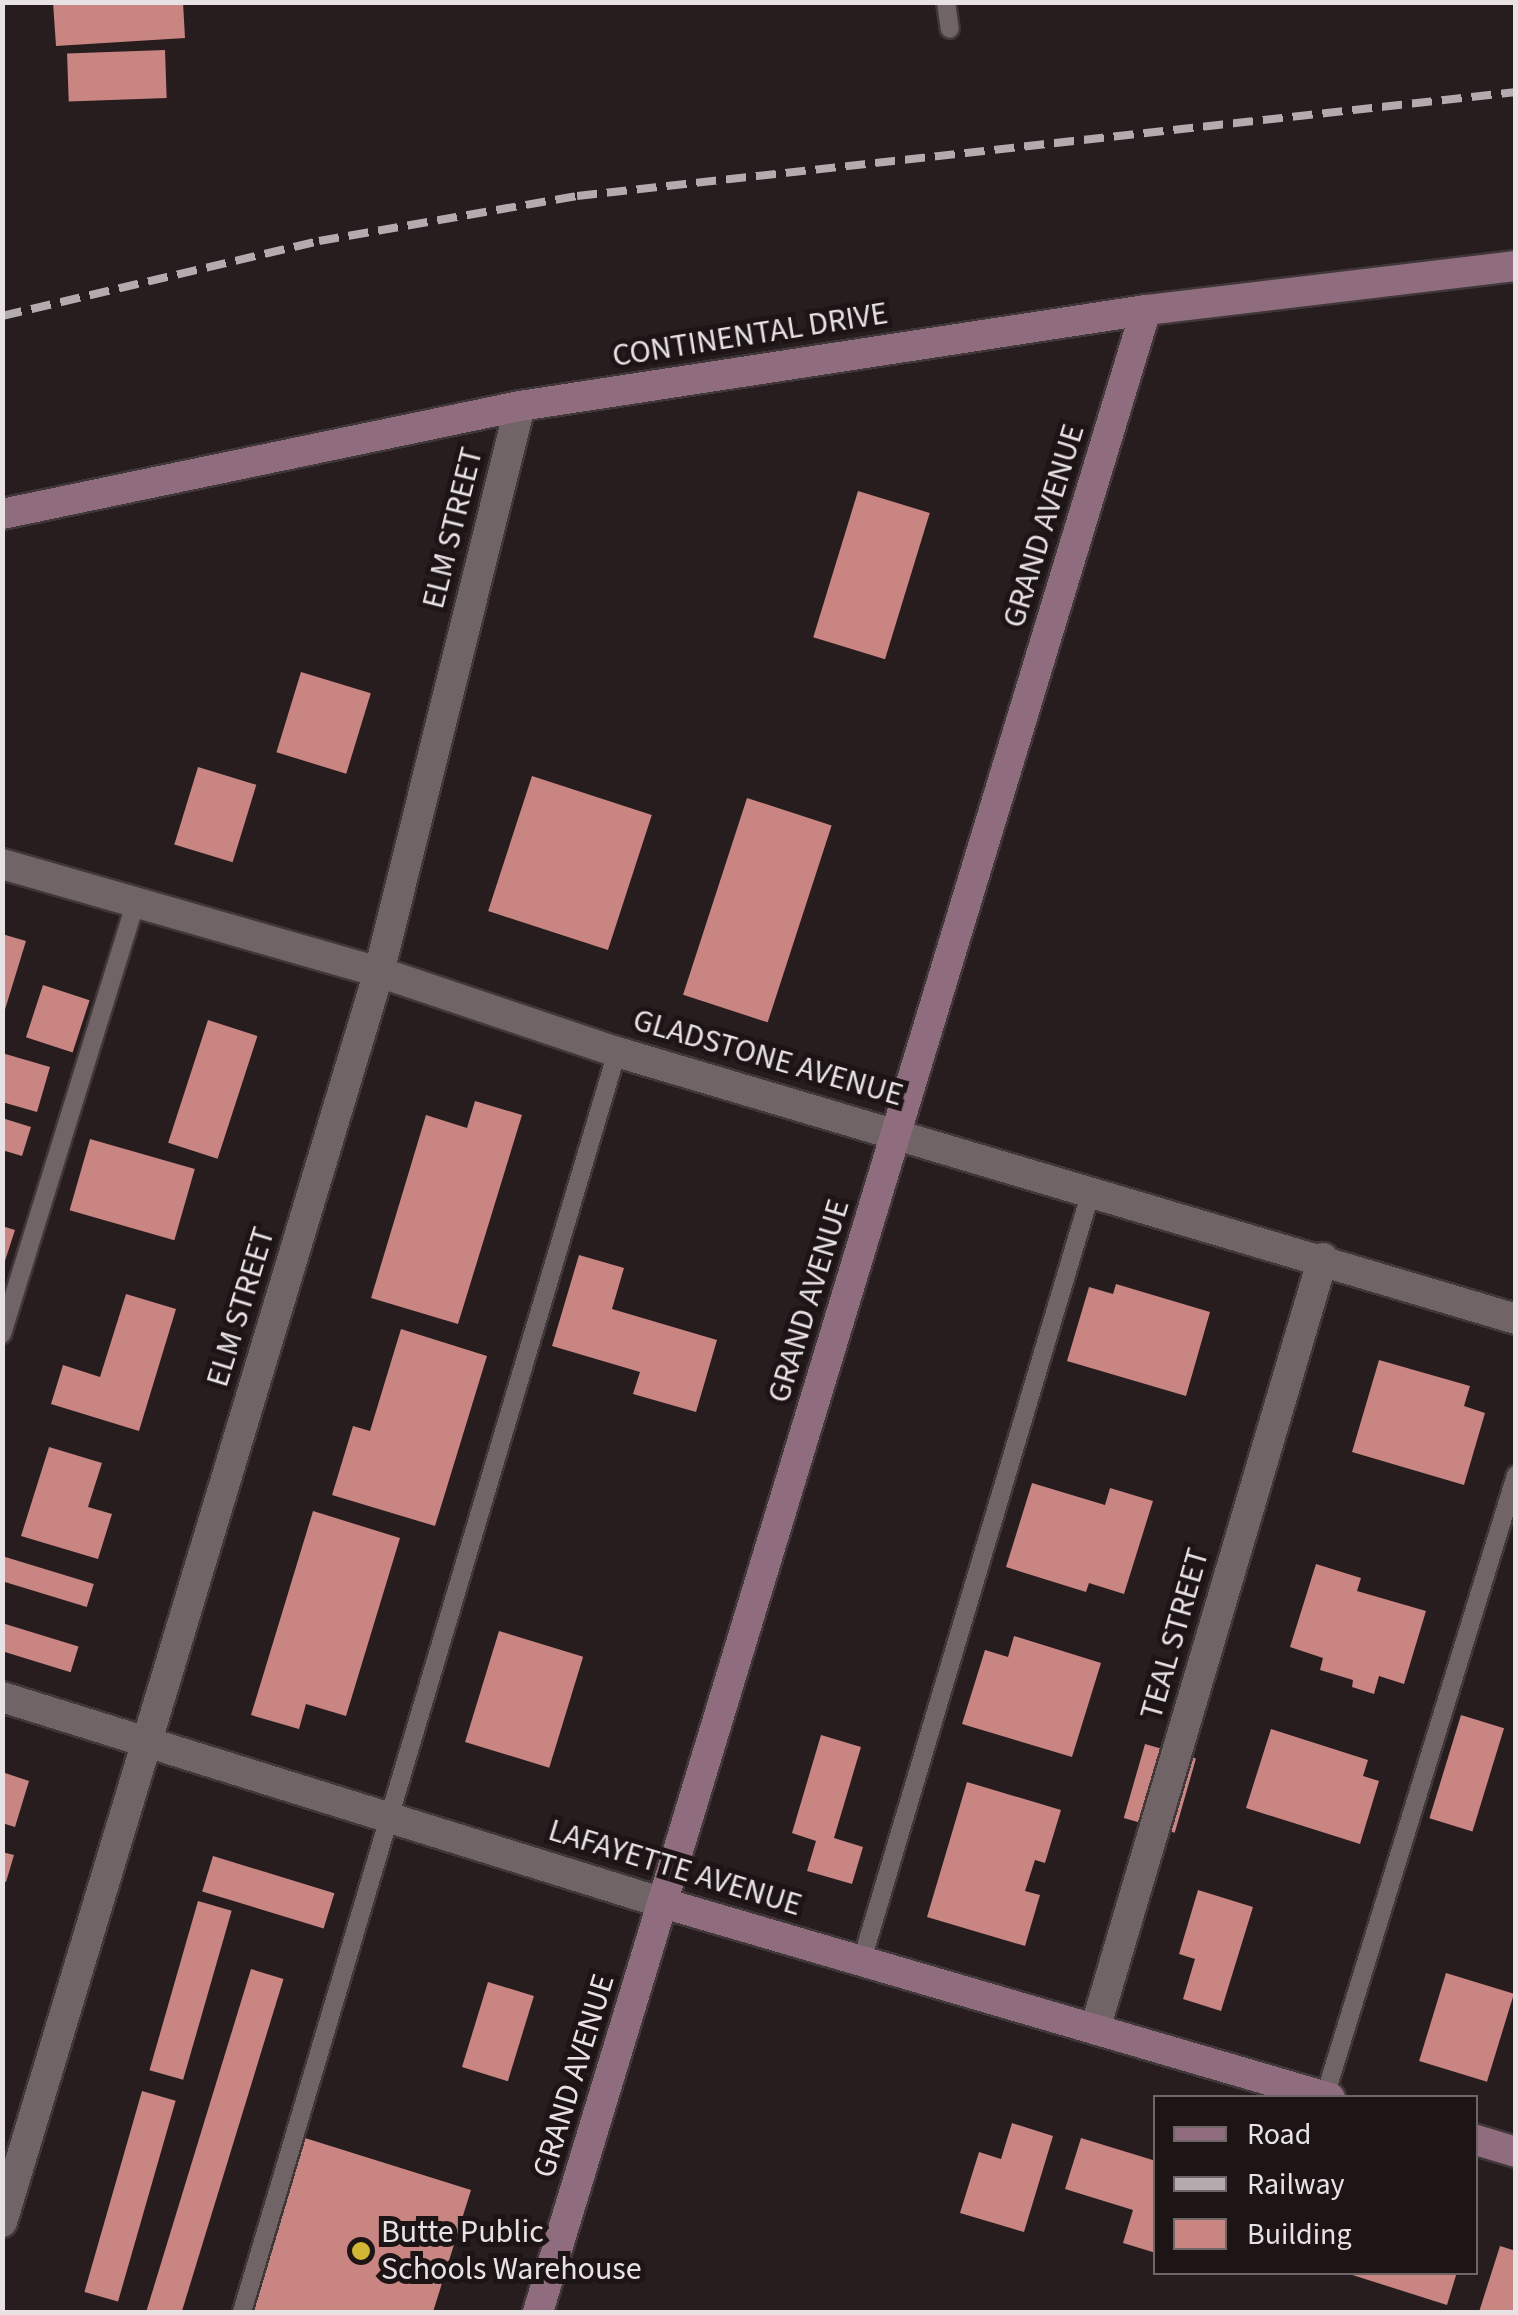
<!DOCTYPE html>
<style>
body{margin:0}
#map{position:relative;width:1518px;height:2315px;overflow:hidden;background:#271d1f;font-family:"Source Sans 3",sans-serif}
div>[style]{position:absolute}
.building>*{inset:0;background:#c98581;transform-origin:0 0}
.roads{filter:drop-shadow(2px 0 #403739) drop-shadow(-2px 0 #403739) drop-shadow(0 2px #403739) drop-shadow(0 -2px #403739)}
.lane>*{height:18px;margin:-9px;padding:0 9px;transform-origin:9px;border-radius:9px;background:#706467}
.street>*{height:30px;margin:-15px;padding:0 15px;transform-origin:15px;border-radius:15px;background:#706467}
.secondary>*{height:30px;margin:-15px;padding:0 15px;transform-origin:15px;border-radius:15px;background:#906d7e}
.rail>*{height:8px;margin-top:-4px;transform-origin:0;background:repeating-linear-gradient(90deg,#b3abad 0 20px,transparent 0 30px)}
.dots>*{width:28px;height:28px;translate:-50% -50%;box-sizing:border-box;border:5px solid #1d1416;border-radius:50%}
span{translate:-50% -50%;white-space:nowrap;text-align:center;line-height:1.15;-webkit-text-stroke:10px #1d1416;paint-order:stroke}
.street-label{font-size:32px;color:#e9e2e4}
.poi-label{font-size:32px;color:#e9e2e4}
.left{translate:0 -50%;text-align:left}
.frame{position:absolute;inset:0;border:5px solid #e9e2e4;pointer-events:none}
.legend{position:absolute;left:1153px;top:2095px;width:325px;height:180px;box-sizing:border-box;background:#1d1416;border:2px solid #6f6668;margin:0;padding:12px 18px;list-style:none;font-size:30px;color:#e9e2e4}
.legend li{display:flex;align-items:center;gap:20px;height:50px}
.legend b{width:50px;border:2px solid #6f6668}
</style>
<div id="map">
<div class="building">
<i style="clip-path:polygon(53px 2px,183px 2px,185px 38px,56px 46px)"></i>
<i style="left:165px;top:50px;width:48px;height:98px;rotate:88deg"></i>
<i style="left:858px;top:491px;width:75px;height:153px;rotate:17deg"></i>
<i style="left:301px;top:672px;width:73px;height:84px;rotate:17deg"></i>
<i style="left:198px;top:767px;width:61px;height:81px;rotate:17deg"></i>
<i style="left:532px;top:776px;width:126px;height:142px;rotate:18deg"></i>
<i style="left:747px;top:798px;width:89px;height:207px;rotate:18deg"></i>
<i style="clip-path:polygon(2px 934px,26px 941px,3px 1016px,2px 1016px)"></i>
<i style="left:43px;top:985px;width:49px;height:55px;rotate:18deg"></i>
<i style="left:208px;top:1020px;width:52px;height:129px;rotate:18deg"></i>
<i style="clip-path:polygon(2px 1053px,50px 1067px,37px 1112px,2px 1102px)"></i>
<i style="clip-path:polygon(475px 1101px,522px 1115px,458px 1324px,371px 1298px,426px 1115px,467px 1128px)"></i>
<i style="clip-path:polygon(2px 1118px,31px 1127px,22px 1156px,2px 1150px)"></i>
<i style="left:90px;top:1139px;width:109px;height:74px;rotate:16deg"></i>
<i style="clip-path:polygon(2px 1226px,15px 1230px,3px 1267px,2px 1267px)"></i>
<i style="clip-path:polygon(579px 1255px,624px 1268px,612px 1309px,717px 1340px,696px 1412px,633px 1394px,640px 1372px,552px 1346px)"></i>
<i style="clip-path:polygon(1116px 1284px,1210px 1312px,1186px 1396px,1067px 1361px,1089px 1287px,1113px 1294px)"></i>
<i style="clip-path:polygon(126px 1294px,176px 1309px,139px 1431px,51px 1404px,63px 1365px,100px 1377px)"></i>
<i style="clip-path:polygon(401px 1329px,487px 1356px,435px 1526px,332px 1495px,353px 1426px,370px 1431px)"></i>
<i style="clip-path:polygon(1379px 1360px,1470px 1386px,1464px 1406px,1485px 1413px,1464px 1485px,1352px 1452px)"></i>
<i style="clip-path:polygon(49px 1447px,102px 1463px,88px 1507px,112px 1514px,98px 1559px,21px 1536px)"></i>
<i style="clip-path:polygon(1032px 1483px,1105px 1505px,1110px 1488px,1153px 1501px,1124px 1594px,1089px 1583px,1086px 1592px,1006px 1567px)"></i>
<i style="clip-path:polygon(313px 1511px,400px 1538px,346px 1716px,306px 1704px,299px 1729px,251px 1715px)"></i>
<i style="left:2px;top:1556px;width:96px;height:24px;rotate:17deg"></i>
<i style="clip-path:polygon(1316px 1564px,1361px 1578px,1357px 1591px,1426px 1611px,1404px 1684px,1379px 1676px,1374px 1694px,1352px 1687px,1353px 1680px,1320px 1670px,1323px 1658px,1290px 1647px)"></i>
<i style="left:2px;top:1623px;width:80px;height:27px;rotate:17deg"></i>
<i style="left:499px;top:1631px;width:88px;height:116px;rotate:17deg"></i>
<i style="clip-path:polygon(1014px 1636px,1101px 1663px,1072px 1757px,962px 1724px,985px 1650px,1008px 1657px)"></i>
<i style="left:1461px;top:1715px;width:45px;height:108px;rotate:17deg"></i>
<i style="clip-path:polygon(1271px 1729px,1368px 1760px,1363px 1776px,1379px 1781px,1360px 1844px,1246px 1808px)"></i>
<i style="clip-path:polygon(821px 1735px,861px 1747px,834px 1838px,863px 1847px,852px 1884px,807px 1871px,816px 1841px,792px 1833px)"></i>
<i style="left:1145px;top:1744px;width:53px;height:77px;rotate:16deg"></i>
<i style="clip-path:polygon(2px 1772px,29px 1781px,15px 1827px,2px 1823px)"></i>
<i style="clip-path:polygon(967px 1782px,1061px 1810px,1045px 1863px,1035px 1860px,1025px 1891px,1040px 1895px,1025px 1946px,927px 1917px)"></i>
<i style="clip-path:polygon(2px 1852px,14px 1855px,6px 1882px,2px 1881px)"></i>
<i style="left:213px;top:1856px;width:127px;height:37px;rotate:17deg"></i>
<i style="clip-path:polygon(1198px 1890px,1253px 1907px,1221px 2011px,1183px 1999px,1195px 1959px,1179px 1954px)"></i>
<i style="left:198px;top:1901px;width:35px;height:176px;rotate:16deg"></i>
<i style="left:251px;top:1969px;width:34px;height:359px;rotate:17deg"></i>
<i style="left:1446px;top:1973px;width:71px;height:92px;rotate:17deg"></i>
<i style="left:488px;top:1982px;width:48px;height:89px;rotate:17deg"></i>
<i style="left:142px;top:2091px;width:35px;height:209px;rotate:16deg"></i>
<i style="clip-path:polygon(1012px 2123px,1053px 2136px,1024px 2232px,960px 2213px,979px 2152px,1001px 2159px)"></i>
<i style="clip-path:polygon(305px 2138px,471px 2190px,433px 2312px,250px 2312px)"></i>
<i style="clip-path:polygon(1081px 2138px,1156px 2161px,1156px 2253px,1123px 2243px,1133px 2210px,1065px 2189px)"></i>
<i style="clip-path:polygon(1500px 2246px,1516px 2251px,1516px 2312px,1479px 2312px)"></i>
<i style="clip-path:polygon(1343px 2272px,1457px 2272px,1447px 2305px)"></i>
</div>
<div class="roads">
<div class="lane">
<i style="left:946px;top:2px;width:27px;rotate:82deg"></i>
<i style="left:2px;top:1334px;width:452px;rotate:-72.8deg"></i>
<i style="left:862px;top:1960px;width:806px;rotate:-73.41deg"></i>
<i style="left:1325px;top:2096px;width:650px;rotate:-72.9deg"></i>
<i style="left:242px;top:2312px;width:1315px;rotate:-73.43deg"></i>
</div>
<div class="street">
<i style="left:2px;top:864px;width:392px;rotate:16deg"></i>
<i style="left:379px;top:972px;width:251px;rotate:18.6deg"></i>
<i style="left:617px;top:1052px;width:938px;rotate:16.54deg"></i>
<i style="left:2px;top:1697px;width:692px;rotate:17.31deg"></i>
<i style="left:1095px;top:2029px;width:804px;rotate:-73.53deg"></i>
<i style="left:2px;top:2222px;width:1306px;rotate:-73.22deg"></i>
<i style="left:379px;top:972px;width:583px;rotate:-76.01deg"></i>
</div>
<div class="secondary">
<i style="left:2px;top:514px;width:529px;rotate:-11.78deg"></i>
<i style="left:520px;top:406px;width:633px;rotate:-8.72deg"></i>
<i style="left:1146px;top:310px;width:373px;rotate:-6.8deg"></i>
<i style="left:663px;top:1903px;width:695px;rotate:16.3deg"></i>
<i style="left:1476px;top:2140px;width:42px;rotate:16.7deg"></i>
<i style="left:538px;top:2312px;width:2092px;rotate:-73.11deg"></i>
</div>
</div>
<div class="rail">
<i style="left:2px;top:316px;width:326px;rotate:-13.3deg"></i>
<i style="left:319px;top:241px;width:262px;rotate:-9.9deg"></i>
<i style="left:577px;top:196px;width:945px;rotate:-6.32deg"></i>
</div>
<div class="dots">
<i style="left:361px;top:2251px;background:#d2b736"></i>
</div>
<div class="street-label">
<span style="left:750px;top:335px;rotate:-9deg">CONTINENTAL DRIVE</span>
<span style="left:1044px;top:526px;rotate:-73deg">GRAND AVENUE</span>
<span style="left:453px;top:528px;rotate:-76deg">ELM STREET</span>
<span style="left:768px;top:1058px;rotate:16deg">GLADSTONE AVENUE</span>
<span style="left:809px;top:1301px;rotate:-73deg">GRAND AVENUE</span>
<span style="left:241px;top:1307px;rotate:-73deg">ELM STREET</span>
<span style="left:1175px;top:1634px;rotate:-74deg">TEAL STREET</span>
<span style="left:675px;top:1868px;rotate:17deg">LAFAYETTE AVENUE</span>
<span style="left:574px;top:2076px;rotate:-73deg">GRAND AVENUE</span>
</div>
<div class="poi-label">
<span class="left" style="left:381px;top:2251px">Butte Public<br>Schools Warehouse</span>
</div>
<div class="frame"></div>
<ul class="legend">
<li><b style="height:12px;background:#906d7e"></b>Road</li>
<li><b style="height:12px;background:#b3abad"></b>Railway</li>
<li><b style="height:28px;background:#c98581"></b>Building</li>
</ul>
</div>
